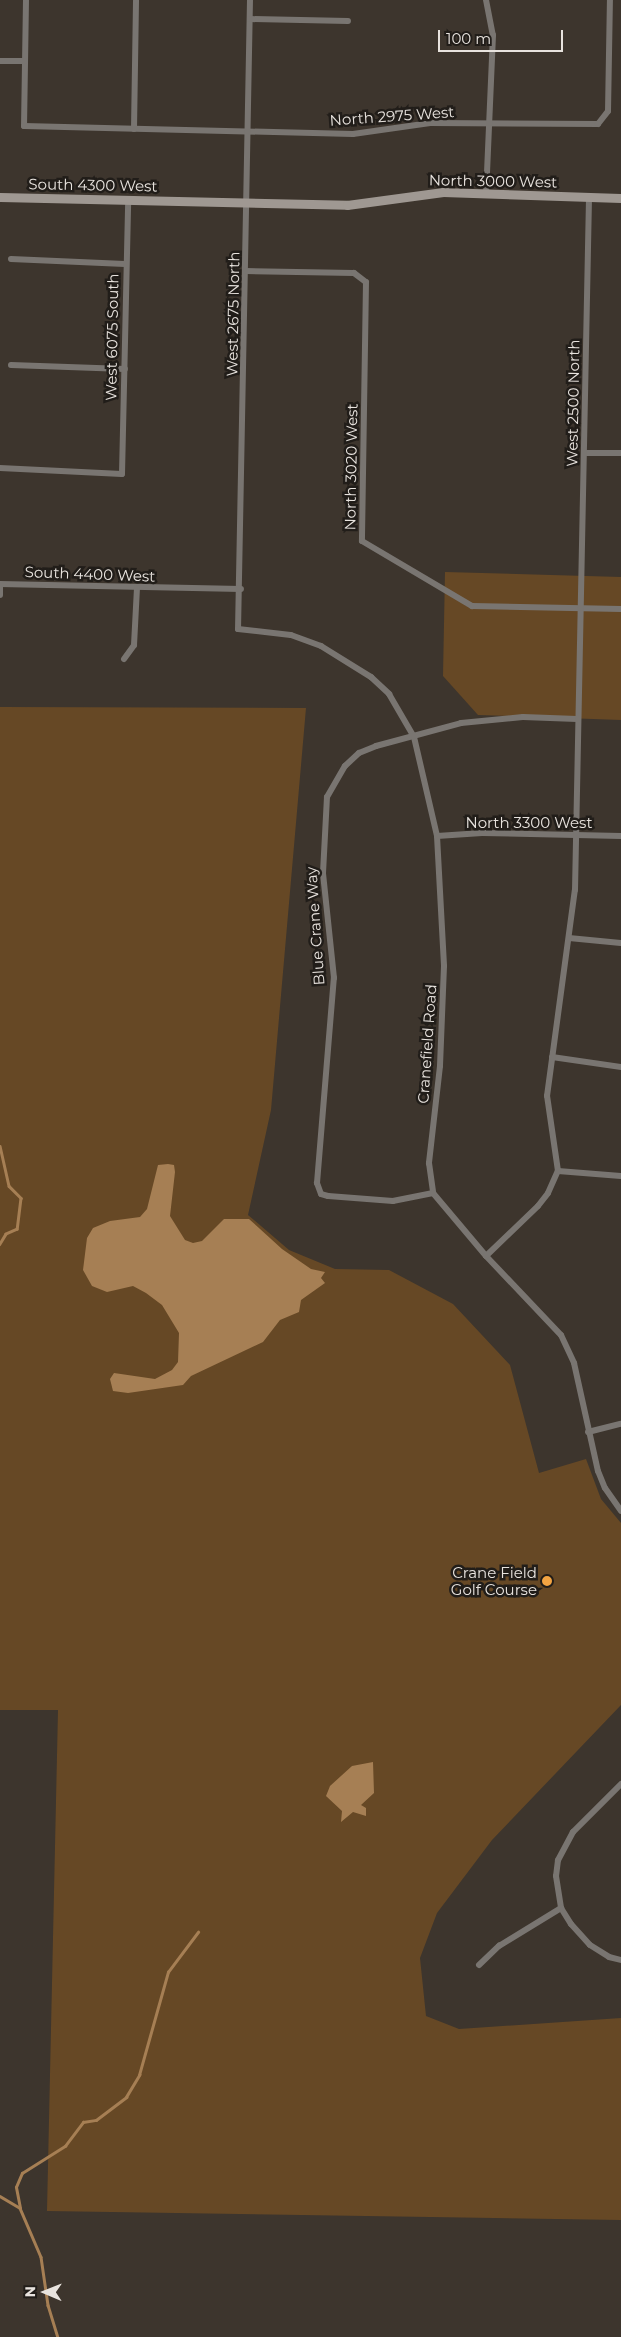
<!DOCTYPE html>
<style>
body{margin:0}
#map{position:relative;width:621px;height:2337px;overflow:hidden;background:#3d352d;font-family:Montserrat,sans-serif}
div>[style]{position:absolute}
.green>*{inset:0;background:#664825}
.water>*{inset:0;background:#a67f54}
.stream>*{height:2.5px;margin:-1.25px;padding:0 1.25px;transform-origin:1.25px;border-radius:1.25px;background:#a67f54}
.street>*{height:6px;margin:-3px;padding:0 3px;transform-origin:3px;border-radius:3px;background:#797571}
.secondary>*{height:9px;margin:-4.5px;padding:0 4.5px;transform-origin:4.5px;border-radius:4.5px;background:#9f9892}
.dots>*{width:14px;height:14px;translate:-50% -50%;box-sizing:border-box;border:2px solid #211d19;border-radius:50%}
span{translate:-50% -50%;white-space:nowrap;text-align:center;line-height:1.15;-webkit-text-stroke:5px #211d19;paint-order:stroke}
.street-label{font-size:15px;color:#e8e3de}
.poi-label{font-size:15px;color:#e8e3de}
.right{translate:-100% -50%;text-align:right}
.north{position:absolute;left:20px;top:2267px;width:50px;height:50px;-webkit-text-stroke:4px #211d19;paint-order:stroke;rotate:271deg;font-size:14px;font-weight:700;line-height:20px;text-align:center;color:#e8e3de}
.north::after{content:'';display:block;margin:auto;width:18px;height:22px;background:#e8e3de;clip-path:polygon(50% 0,100% 100%,50% 72%,0 100%)}
.scale{position:absolute;left:438px;top:30px;width:125px;height:22px;box-sizing:border-box;border:2px solid #e8e3de;border-top:0;padding-left:6px;font-size:15px;line-height:18px;white-space:nowrap;color:#e8e3de;-webkit-text-stroke:4px #211d19;paint-order:stroke}
</style>
<div id="map">
<div class="green">
<i style="clip-path:polygon(445px 572px,621px 577px,621px 720px,478px 715px,443px 676px)"></i>
<i style="clip-path:polygon(0 707px,306px 708px,271px 1110px,248px 1215px,289px 1250px,335px 1269px,389px 1270px,453px 1304px,510px 1365px,539px 1473px,586px 1459px,601px 1499px,621px 1523px,621px 1705px,492px 1840px,437px 1913px,420px 1958px,426px 2016px,459px 2029px,621px 2018px,621px 2220px,47px 2211px,58px 1710px,0 1710px)"></i>
</div>
<div class="water">
<i style="clip-path:polygon(168px 1164px,174px 1165px,175px 1172px,170px 1216px,185px 1240px,193px 1243px,202px 1241px,224px 1219px,249px 1219px,282px 1249px,311px 1269px,325px 1272px,321px 1278px,325px 1283px,301px 1300px,299px 1312px,280px 1320px,263px 1342px,191px 1376px,183px 1385px,128px 1393px,113px 1391px,110px 1379px,114px 1373px,155px 1379px,172px 1370px,178px 1362px,179px 1333px,162px 1305px,146px 1293px,133px 1286px,107px 1292px,92px 1286px,83px 1270px,87px 1238px,93px 1228px,110px 1221px,140px 1217px,147px 1209px,158px 1165px)"></i>
<i style="clip-path:polygon(373px 1762px,374px 1793px,361px 1805px,366px 1808px,366px 1816px,353px 1812px,341px 1822px,342px 1811px,326px 1796px,330px 1786px,352px 1766px)"></i>
</div>
<div class="stream">
<i style="left:0;top:1146px;width:41px;rotate:77.3deg"></i>
<i style="left:9px;top:1186px;width:17px;rotate:45deg"></i>
<i style="left:21px;top:1198px;width:31px;rotate:97deg"></i>
<i style="left:17px;top:1229px;width:12px;rotate:156deg"></i>
<i style="left:6px;top:1234px;width:12px;rotate:121deg"></i>
<i style="left:0;top:2196px;width:23px;rotate:31deg"></i>
<i style="left:20px;top:2208px;width:53px;rotate:66.8deg"></i>
<i style="left:41px;top:2257px;width:49px;rotate:81.7deg"></i>
<i style="left:48px;top:2305px;width:34px;rotate:73deg"></i>
<i style="left:20px;top:2208px;width:21px;rotate:-101deg"></i>
<i style="left:16px;top:2187px;width:15px;rotate:-67deg"></i>
<i style="left:22px;top:2173px;width:51px;rotate:-32.1deg"></i>
<i style="left:65px;top:2146px;width:30px;rotate:-53deg"></i>
<i style="left:83px;top:2122px;width:13px;rotate:-9deg"></i>
<i style="left:96px;top:2120px;width:38px;rotate:-37deg"></i>
<i style="left:126px;top:2097px;width:26px;rotate:-59deg"></i>
<i style="left:139px;top:2075px;width:107px;rotate:-74.3deg"></i>
<i style="left:168px;top:1972px;width:50px;rotate:-53.1deg"></i>
</div>
<div class="street">
<i style="left:26px;top:0;width:126px;rotate:90.9deg"></i>
<i style="left:24px;top:126px;width:329px;rotate:1.4deg"></i>
<i style="left:353px;top:134px;width:78px;rotate:-8.1deg"></i>
<i style="left:430px;top:123px;width:168px;rotate:0.3deg"></i>
<i style="left:598px;top:124px;width:16px;rotate:-52deg"></i>
<i style="left:608px;top:111px;width:111px;rotate:-89deg"></i>
<i style="left:250px;top:0;width:629px;rotate:91.09deg"></i>
<i style="left:238px;top:629px;width:53px;rotate:6.5deg"></i>
<i style="left:291px;top:635px;width:32px;rotate:20deg"></i>
<i style="left:321px;top:646px;width:59px;rotate:31.8deg"></i>
<i style="left:371px;top:677px;width:25px;rotate:43deg"></i>
<i style="left:389px;top:694px;width:50px;rotate:59.8deg"></i>
<i style="left:414px;top:737px;width:102px;rotate:76.9deg"></i>
<i style="left:437px;top:836px;width:130px;rotate:86.9deg"></i>
<i style="left:444px;top:966px;width:100px;rotate:92.3deg"></i>
<i style="left:440px;top:1066px;width:98px;rotate:96.5deg"></i>
<i style="left:429px;top:1163px;width:30px;rotate:82deg"></i>
<i style="left:433px;top:1193px;width:82px;rotate:49.9deg"></i>
<i style="left:486px;top:1256px;width:109px;rotate:46.5deg"></i>
<i style="left:561px;top:1335px;width:31px;rotate:65deg"></i>
<i style="left:574px;top:1363px;width:111px;rotate:77.5deg"></i>
<i style="left:598px;top:1471px;width:18px;rotate:68deg"></i>
<i style="left:605px;top:1488px;width:28px;rotate:55deg"></i>
<i style="left:486px;top:0;width:36px;rotate:79deg"></i>
<i style="left:493px;top:35px;width:159px;rotate:92.5deg"></i>
<i style="left:250px;top:19px;width:98px;rotate:1.2deg"></i>
<i style="left:0;top:61px;width:25px"></i>
<i style="left:134px;top:129px;width:129px;rotate:-89.1deg"></i>
<i style="left:11px;top:259px;width:114px;rotate:2.5deg"></i>
<i style="left:246px;top:271px;width:108px;rotate:1.1deg"></i>
<i style="left:354px;top:273px;width:15px;rotate:37deg"></i>
<i style="left:366px;top:282px;width:259px;rotate:90.9deg"></i>
<i style="left:362px;top:541px;width:128px;rotate:30.6deg"></i>
<i style="left:472px;top:606px;width:149px;rotate:1.2deg"></i>
<i style="left:11px;top:365px;width:114px;rotate:2deg"></i>
<i style="left:585px;top:453px;width:36px"></i>
<i style="left:0;top:468px;width:122px;rotate:2.8deg"></i>
<i style="left:122px;top:474px;width:274px;rotate:-88.7deg"></i>
<i style="left:0;top:595px;width:11px;rotate:-90deg"></i>
<i style="left:0;top:584px;width:241px;rotate:1.2deg"></i>
<i style="left:124px;top:659px;width:17px;rotate:-54deg"></i>
<i style="left:134px;top:645px;width:57px;rotate:-87deg"></i>
<i style="left:437px;top:836px;width:45px;rotate:-3.8deg"></i>
<i style="left:482px;top:833px;width:139px;rotate:1.2deg"></i>
<i style="left:569px;top:938px;width:52px;rotate:5.5deg"></i>
<i style="left:552px;top:1057px;width:70px;rotate:8.2deg"></i>
<i style="left:558px;top:1171px;width:63px;rotate:4.5deg"></i>
<i style="left:433px;top:1193px;width:41px;rotate:168.7deg"></i>
<i style="left:393px;top:1201px;width:65px;rotate:-175.6deg"></i>
<i style="left:328px;top:1196px;width:7px;rotate:-164deg"></i>
<i style="left:321px;top:1194px;width:12px;rotate:-110deg"></i>
<i style="left:317px;top:1183px;width:206px;rotate:-85.3deg"></i>
<i style="left:334px;top:978px;width:106px;rotate:-96deg"></i>
<i style="left:323px;top:873px;width:76px;rotate:-87deg"></i>
<i style="left:327px;top:797px;width:36px;rotate:-60deg"></i>
<i style="left:345px;top:766px;width:19px;rotate:-43deg"></i>
<i style="left:359px;top:753px;width:18px;rotate:-22deg"></i>
<i style="left:376px;top:746px;width:88px;rotate:-15.1deg"></i>
<i style="left:461px;top:723px;width:62px;rotate:-5.5deg"></i>
<i style="left:523px;top:717px;width:54px;rotate:2.1deg"></i>
<i style="left:486px;top:1256px;width:72px;rotate:-43.9deg"></i>
<i style="left:538px;top:1206px;width:16px;rotate:-52deg"></i>
<i style="left:548px;top:1193px;width:24px;rotate:-66deg"></i>
<i style="left:558px;top:1171px;width:76px;rotate:-98.3deg"></i>
<i style="left:547px;top:1096px;width:208px;rotate:-82.3deg"></i>
<i style="left:575px;top:890px;width:693px;rotate:-88.84deg"></i>
<i style="left:588px;top:1432px;width:34px;rotate:-14deg"></i>
<i style="left:621px;top:1784px;width:68px;rotate:135deg"></i>
<i style="left:573px;top:1832px;width:32px;rotate:118deg"></i>
<i style="left:558px;top:1860px;width:16px;rotate:97deg"></i>
<i style="left:556px;top:1876px;width:32px;rotate:81deg"></i>
<i style="left:561px;top:1908px;width:19px;rotate:58deg"></i>
<i style="left:571px;top:1924px;width:28px;rotate:48deg"></i>
<i style="left:590px;top:1945px;width:22px;rotate:32deg"></i>
<i style="left:609px;top:1957px;width:12px;rotate:14deg"></i>
<i style="left:479px;top:1965px;width:28px;rotate:-44deg"></i>
<i style="left:499px;top:1946px;width:73px;rotate:-31.5deg"></i>
</div>
<div class="secondary">
<i style="left:0;top:197px;width:347px;rotate:1.3deg"></i>
<i style="left:347px;top:205px;width:97px;rotate:-7.7deg"></i>
<i style="left:443px;top:192px;width:178px;rotate:1.9deg"></i>
</div>
<div class="dots">
<i style="left:547px;top:1581px;background:#f3a442"></i>
</div>
<div class="street-label">
<span style="left:392px;top:116px;rotate:-4deg">North 2975 West</span>
<span style="left:493px;top:181px;rotate:1deg">North 3000 West</span>
<span style="left:93px;top:185px;rotate:1deg">South 4300 West</span>
<span style="left:233px;top:314px;rotate:-89deg">West 2675 North</span>
<span style="left:112px;top:337px;rotate:-89deg">West 6075 South</span>
<span style="left:573px;top:403px;rotate:-89deg">West 2500 North</span>
<span style="left:351px;top:467px;rotate:-89deg">North 3020 West</span>
<span style="left:90px;top:574px;rotate:2deg">South 4400 West</span>
<span style="left:529px;top:823px">North 3300 West</span>
<span style="left:315px;top:926px;rotate:-94deg">Blue Crane Way</span>
<span style="left:427px;top:1044px;rotate:-86deg">Cranefield Road</span>
</div>
<div class="poi-label">
<span class="right" style="left:537px;top:1581px">Crane Field<br>Golf Course</span>
</div>
<div class="north">N</div>
<div class="scale">100 m</div>
</div>
